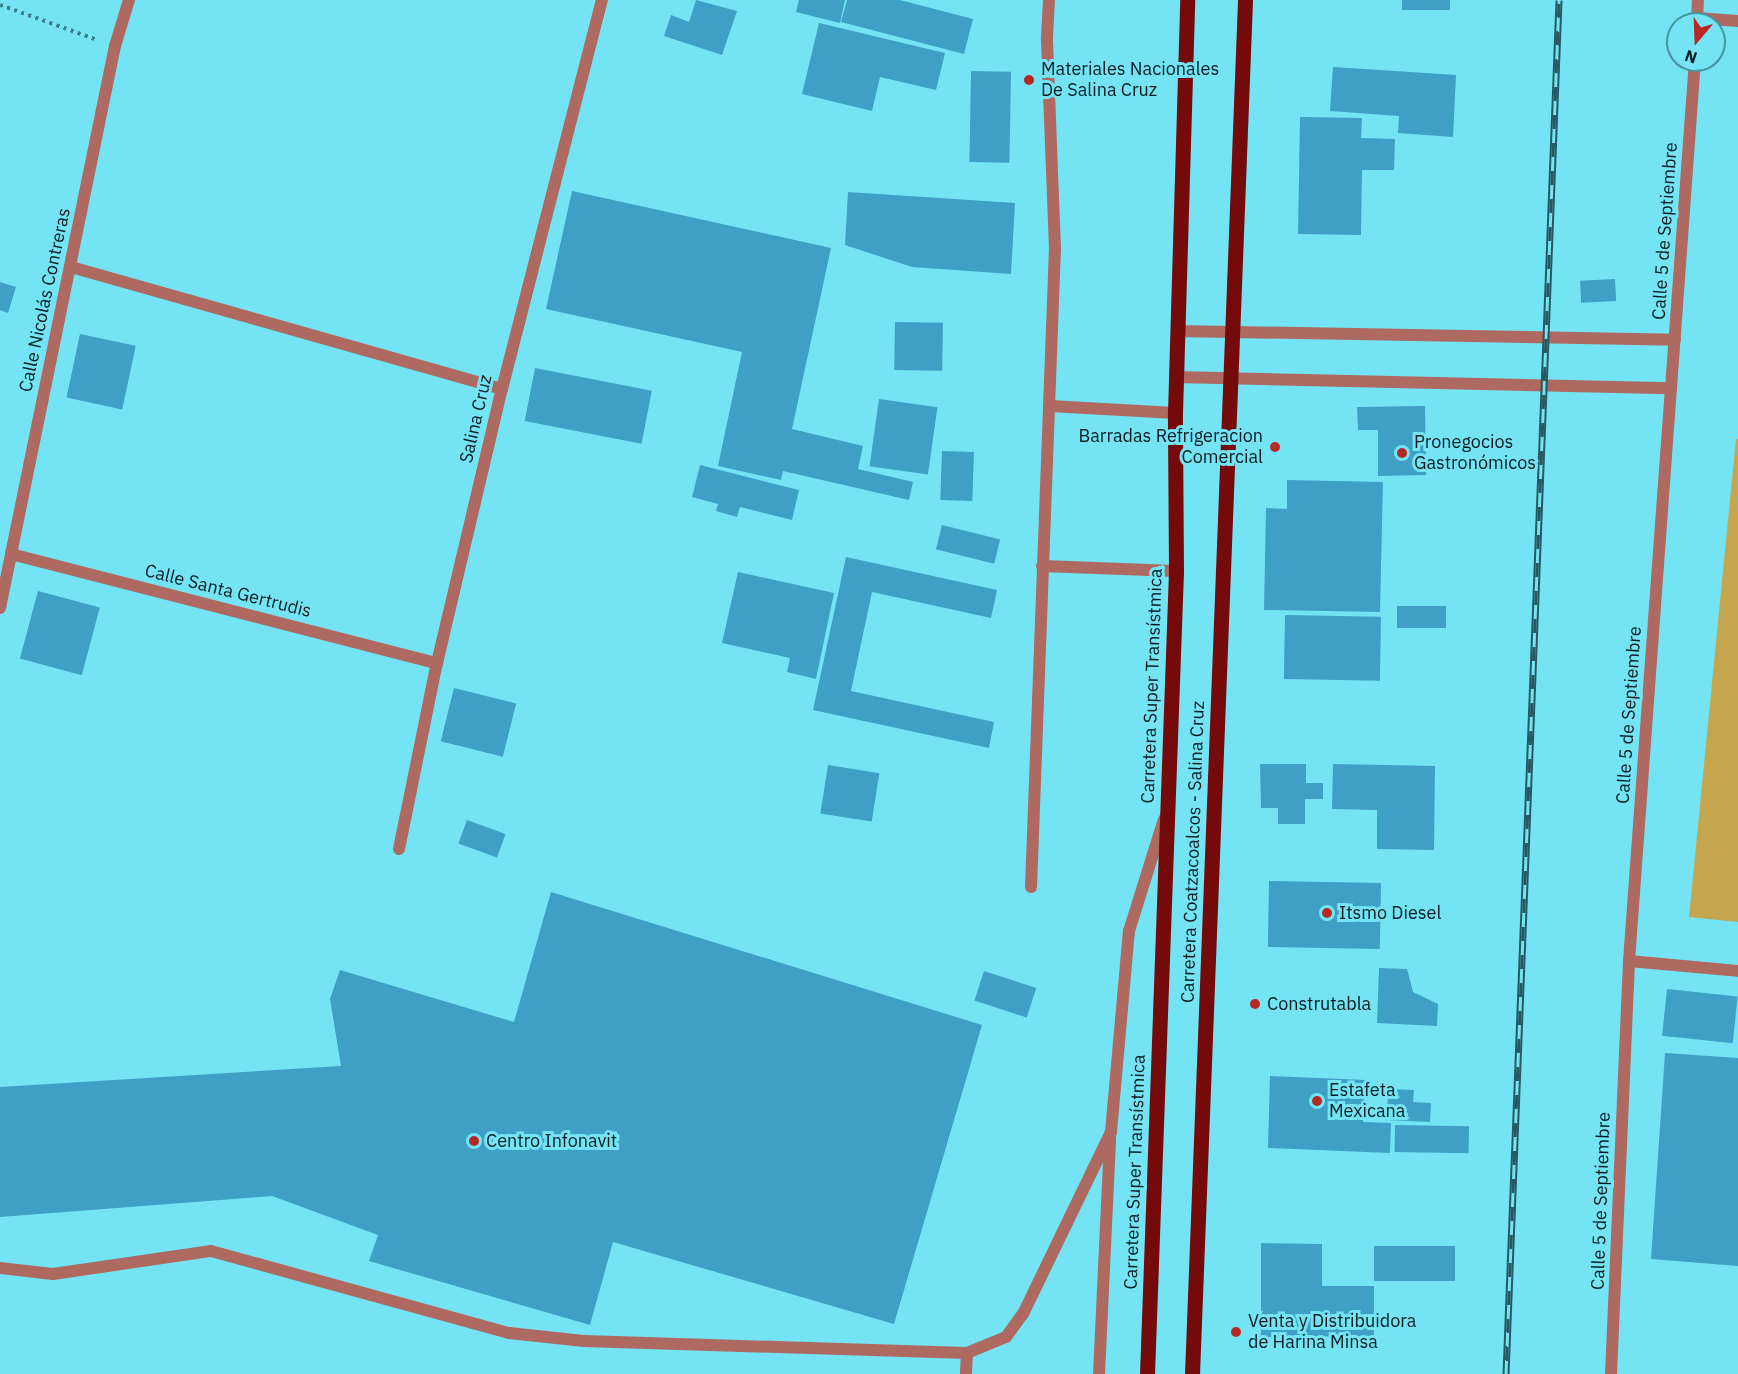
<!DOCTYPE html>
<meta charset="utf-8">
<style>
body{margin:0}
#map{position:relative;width:1738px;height:1374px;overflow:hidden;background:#74e4f5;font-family:"IBM Plex Sans",sans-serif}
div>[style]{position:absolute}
.green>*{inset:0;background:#c6a54f}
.building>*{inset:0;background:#3f9fc5;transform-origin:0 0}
.path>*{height:4px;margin-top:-2px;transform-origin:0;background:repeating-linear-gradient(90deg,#3c7f8a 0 3px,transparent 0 7.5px)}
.service>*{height:12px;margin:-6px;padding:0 6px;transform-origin:6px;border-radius:6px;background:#ae6960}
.minor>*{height:12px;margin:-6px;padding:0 6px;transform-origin:6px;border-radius:6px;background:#ae6960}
.primary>*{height:15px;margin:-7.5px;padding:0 7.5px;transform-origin:7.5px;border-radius:7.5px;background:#740a0a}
.rail>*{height:7px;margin-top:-3.5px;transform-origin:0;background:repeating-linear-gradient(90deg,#74e4f5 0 14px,#265961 0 28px);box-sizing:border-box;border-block:2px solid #265961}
.dots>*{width:16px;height:16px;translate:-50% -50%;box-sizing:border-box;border:3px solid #74e4f5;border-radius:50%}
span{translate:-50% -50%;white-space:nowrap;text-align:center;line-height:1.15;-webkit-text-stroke:6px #74e4f5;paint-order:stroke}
.poi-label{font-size:18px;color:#041c20}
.left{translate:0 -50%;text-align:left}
.right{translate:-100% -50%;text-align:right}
.street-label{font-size:18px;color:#041c20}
.north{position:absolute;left:1666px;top:12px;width:60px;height:60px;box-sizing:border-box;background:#74e4f5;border:2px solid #4794a0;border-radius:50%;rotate:199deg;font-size:16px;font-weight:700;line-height:24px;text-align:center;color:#041c20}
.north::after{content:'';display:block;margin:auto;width:21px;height:27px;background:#b72823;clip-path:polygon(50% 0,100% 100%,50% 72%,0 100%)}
</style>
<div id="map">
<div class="green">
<i style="clip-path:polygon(1736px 439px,1738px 439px,1738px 922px,1689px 917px)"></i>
</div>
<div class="building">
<i style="clip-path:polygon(696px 0,737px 11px,722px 55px,664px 36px,671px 15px,689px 22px)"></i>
<i style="clip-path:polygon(799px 0,845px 0,840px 23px,796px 12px)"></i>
<i style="clip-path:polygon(847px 0,900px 0,973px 19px,964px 54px,841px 22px)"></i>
<i style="left:1402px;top:0;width:48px;height:10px"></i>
<i style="clip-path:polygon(819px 23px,945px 53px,936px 90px,880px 77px,872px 111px,802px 94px)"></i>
<i style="clip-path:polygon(1333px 67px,1456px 75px,1453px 137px,1398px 133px,1399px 116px,1330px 111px)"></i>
<i style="left:971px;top:71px;width:40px;height:91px;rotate:1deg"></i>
<i style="clip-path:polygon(1300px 117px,1362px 118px,1361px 138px,1395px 139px,1394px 170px,1362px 170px,1361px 235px,1298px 234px)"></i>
<i style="clip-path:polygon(572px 191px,831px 248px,792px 429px,863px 446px,858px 469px,913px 482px,909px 500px,783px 471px,781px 480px,718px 466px,742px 352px,546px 309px)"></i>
<i style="clip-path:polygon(848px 192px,1015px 203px,1011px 274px,912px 267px,845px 245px)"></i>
<i style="left:1615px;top:279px;width:22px;height:35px;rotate:87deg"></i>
<i style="clip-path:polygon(0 282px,16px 287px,8px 313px,0 310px)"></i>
<i style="left:895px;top:322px;width:48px;height:48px;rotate:1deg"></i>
<i style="left:80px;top:334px;width:57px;height:65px;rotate:12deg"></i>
<i style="left:535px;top:368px;width:119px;height:54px;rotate:11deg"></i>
<i style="left:879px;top:399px;width:59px;height:68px;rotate:8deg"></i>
<i style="clip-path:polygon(1425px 406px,1426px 475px,1378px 476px,1378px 430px,1358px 430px,1357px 407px)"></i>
<i style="left:942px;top:451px;width:32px;height:49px;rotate:2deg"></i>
<i style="clip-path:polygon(700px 465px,799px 490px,792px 520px,740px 507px,737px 517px,716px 511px,718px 504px,692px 497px)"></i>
<i style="clip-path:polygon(1287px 480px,1383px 482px,1380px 612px,1264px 610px,1266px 508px,1287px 509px)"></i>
<i style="left:942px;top:525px;width:60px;height:25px;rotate:14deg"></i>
<i style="clip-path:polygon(846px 557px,997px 590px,991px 618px,872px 592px,851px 691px,994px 722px,989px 748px,813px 710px)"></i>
<i style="clip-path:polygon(738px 572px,834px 593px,816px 679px,787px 672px,790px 658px,722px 643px)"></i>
<i style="left:38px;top:591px;width:64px;height:70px;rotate:15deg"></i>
<i style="left:1397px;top:606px;width:49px;height:22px"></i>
<i style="left:1285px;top:615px;width:96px;height:64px;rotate:1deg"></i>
<i style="left:454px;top:688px;width:64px;height:55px;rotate:14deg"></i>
<i style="clip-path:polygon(1260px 764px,1306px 764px,1306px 783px,1323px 783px,1323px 799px,1305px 799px,1305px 824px,1278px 824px,1278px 808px,1261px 808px)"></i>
<i style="clip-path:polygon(1333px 764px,1435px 766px,1434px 850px,1377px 849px,1377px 810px,1332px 809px)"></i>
<i style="left:828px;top:765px;width:52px;height:49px;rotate:9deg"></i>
<i style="left:467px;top:820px;width:41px;height:25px;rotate:20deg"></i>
<i style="left:1269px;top:881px;width:112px;height:66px;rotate:1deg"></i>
<i style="clip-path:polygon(551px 892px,982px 1025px,894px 1324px,613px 1242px,590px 1325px,369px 1261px,378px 1235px,272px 1196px,0 1217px,0 1087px,341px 1066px,330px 999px,340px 970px,514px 1022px)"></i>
<i style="clip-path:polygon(1379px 968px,1407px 969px,1413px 992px,1438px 1004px,1437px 1026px,1377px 1023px)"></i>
<i style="left:984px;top:971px;width:55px;height:31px;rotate:18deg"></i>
<i style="left:1667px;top:989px;width:71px;height:47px;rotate:6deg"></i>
<i style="clip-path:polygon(1665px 1053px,1738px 1058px,1738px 1266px,1651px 1259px)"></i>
<i style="clip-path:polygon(1270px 1076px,1365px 1080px,1363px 1122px,1391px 1123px,1390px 1153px,1268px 1148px)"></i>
<i style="clip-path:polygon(1388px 1089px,1414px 1090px,1413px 1102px,1431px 1103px,1430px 1122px,1387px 1120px)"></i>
<i style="left:1395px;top:1125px;width:74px;height:27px;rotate:1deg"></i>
<i style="clip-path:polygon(1261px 1243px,1322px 1244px,1322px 1286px,1374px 1286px,1374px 1336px,1261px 1337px)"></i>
<i style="left:1374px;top:1246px;width:81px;height:35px"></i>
</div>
<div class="path">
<i style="left:0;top:5px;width:101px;rotate:19.7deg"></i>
</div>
<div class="service">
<i style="left:0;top:1268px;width:53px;rotate:6.5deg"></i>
<i style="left:53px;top:1274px;width:160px;rotate:-8.3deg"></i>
<i style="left:211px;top:1251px;width:309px;rotate:15.4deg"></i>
<i style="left:509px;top:1333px;width:75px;rotate:6.1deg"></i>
<i style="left:584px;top:1341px;width:383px;rotate:1.8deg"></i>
<i style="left:967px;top:1353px;width:21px;rotate:93deg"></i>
<i style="left:967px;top:1353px;width:42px;rotate:-22.3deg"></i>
<i style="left:1006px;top:1337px;width:29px;rotate:-54deg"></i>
<i style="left:1023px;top:1314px;width:202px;rotate:-64.2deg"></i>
<i style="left:1111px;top:1132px;width:202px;rotate:-84.9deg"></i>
<i style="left:1129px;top:931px;width:117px;rotate:-72.6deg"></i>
<i style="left:1099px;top:1374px;width:236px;rotate:-87.3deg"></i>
</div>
<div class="minor">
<i style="left:1697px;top:18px;width:41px;rotate:4.2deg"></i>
<i style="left:1697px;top:24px;width:24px;rotate:-88deg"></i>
<i style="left:71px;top:267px;width:448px;rotate:15.8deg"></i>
<i style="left:1177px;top:331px;width:498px;rotate:1deg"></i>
<i style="left:1176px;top:377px;width:495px;rotate:1.3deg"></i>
<i style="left:1050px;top:406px;width:125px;rotate:3.2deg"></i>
<i style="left:11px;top:554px;width:440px;rotate:14.4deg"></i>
<i style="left:1042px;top:566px;width:134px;rotate:2.1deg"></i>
<i style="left:0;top:608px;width:574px;rotate:-78.44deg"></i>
<i style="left:115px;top:46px;width:48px;rotate:-73.1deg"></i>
<i style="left:399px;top:849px;width:190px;rotate:-78.5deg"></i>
<i style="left:437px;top:663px;width:282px;rotate:-76.7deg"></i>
<i style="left:502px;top:389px;width:402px;rotate:-75.6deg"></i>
<i style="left:1031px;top:887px;width:638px;rotate:-87.85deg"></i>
<i style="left:1055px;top:249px;width:212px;rotate:-92.2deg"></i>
<i style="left:1047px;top:37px;width:37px;rotate:-87deg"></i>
<i style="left:1629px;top:961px;width:109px;rotate:5.2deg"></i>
<i style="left:1611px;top:1374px;width:413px;rotate:-87.5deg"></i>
<i style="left:1629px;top:961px;width:903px;rotate:-85.81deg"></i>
</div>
<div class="primary">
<i style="left:1147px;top:1374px;width:804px;rotate:-87.93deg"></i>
<i style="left:1176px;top:571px;width:158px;rotate:-90.4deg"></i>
<i style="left:1175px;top:413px;width:413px;rotate:-88.3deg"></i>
<i style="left:1192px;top:1374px;width:1375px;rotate:-87.79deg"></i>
</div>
<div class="rail">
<i style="left:1506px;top:1374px;width:1375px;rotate:-87.79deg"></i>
</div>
<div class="dots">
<i style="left:1029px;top:80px;background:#b72823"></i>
<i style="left:1275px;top:447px;background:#b72823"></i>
<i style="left:1402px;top:453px;background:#b72823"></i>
<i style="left:1327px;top:913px;background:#b72823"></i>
<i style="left:1255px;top:1004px;background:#b72823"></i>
<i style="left:1317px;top:1101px;background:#b72823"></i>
<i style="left:474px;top:1141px;background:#b72823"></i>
<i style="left:1236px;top:1332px;background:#b72823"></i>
</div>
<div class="poi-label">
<span class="left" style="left:1041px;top:80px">Materiales Nacionales<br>De Salina Cruz</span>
<span class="right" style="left:1263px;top:447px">Barradas Refrigeracion<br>Comercial</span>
<span class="left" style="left:1414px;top:453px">Pronegocios<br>Gastronómicos</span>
<span class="left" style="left:1339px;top:913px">Itsmo Diesel</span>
<span class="left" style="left:1267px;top:1004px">Construtabla</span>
<span class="left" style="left:1329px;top:1101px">Estafeta<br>Mexicana</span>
<span class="left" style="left:486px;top:1141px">Centro Infonavit</span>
<span class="left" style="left:1248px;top:1332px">Venta y Distribuidora<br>de Harina Minsa</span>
</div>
<div class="street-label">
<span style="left:1665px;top:231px;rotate:-86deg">Calle 5 de Septiembre</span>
<span style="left:45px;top:300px;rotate:-78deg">Calle Nicolás Contreras</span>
<span style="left:476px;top:419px;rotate:-77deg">Salina Cruz</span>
<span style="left:228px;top:591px;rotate:14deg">Calle Santa Gertrudis</span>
<span style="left:1152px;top:686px;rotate:-88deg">Carretera Super Transístmica</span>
<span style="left:1629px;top:715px;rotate:-86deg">Calle 5 de Septiembre</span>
<span style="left:1193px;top:852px;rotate:-88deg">Carretera Coatzacoalcos - Salina Cruz</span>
<span style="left:1135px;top:1172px;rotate:-88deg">Carretera Super Transístmica</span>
<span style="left:1601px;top:1201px;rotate:-88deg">Calle 5 de Septiembre</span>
</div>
<div class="north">N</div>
</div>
